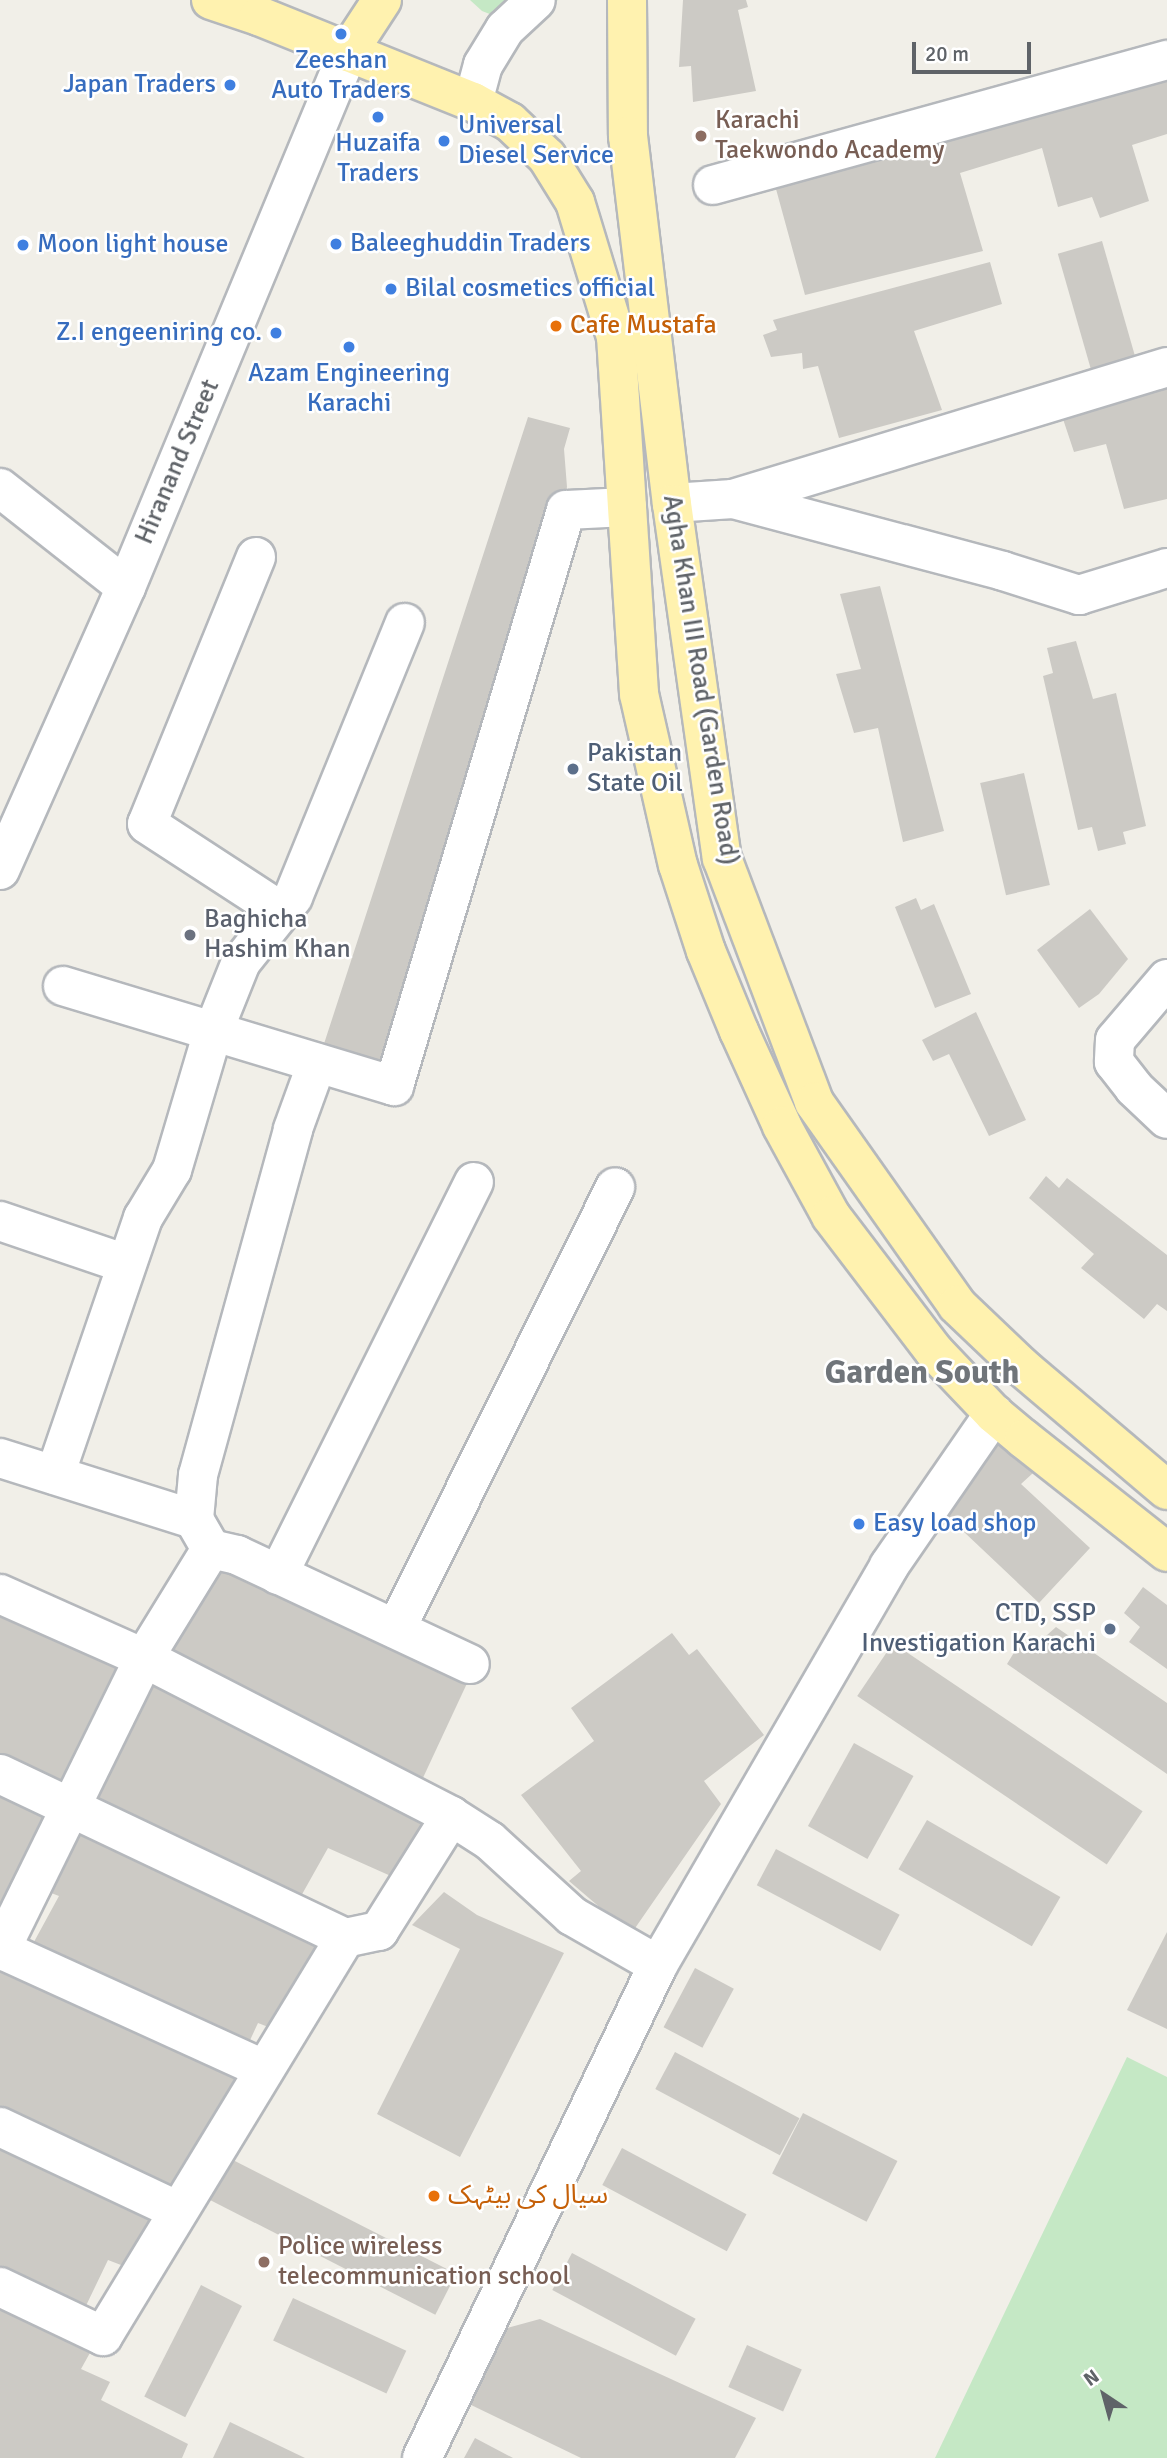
<!DOCTYPE html>
<meta charset="utf-8">
<style>
body{margin:0}
#map{position:relative;width:1167px;height:2458px;overflow:hidden;background:#f1efe8;font-family:Signika,"Noto Sans Arabic",sans-serif}
div>[style]{position:absolute}
.green>*{inset:0;background:#c5e8c5}
.building>*{inset:0;background:#cccac5;transform-origin:0 0}
.roads{filter:drop-shadow(2px 0 #b5b8bc) drop-shadow(-2px 0 #b5b8bc) drop-shadow(0 2px #b5b8bc) drop-shadow(0 -2px #b5b8bc)}
.minor>*{height:38px;margin:-19px;padding:0 19px;transform-origin:19px;border-radius:19px;background:#fff}
.major>*{height:38px;margin:-19px;padding:0 19px;transform-origin:19px;border-radius:19px;background:#fff2af}
.dots>*{width:19px;height:19px;translate:-50% -50%;box-sizing:border-box;border:4px solid #fff;border-radius:50%}
span{translate:-50% -50%;white-space:nowrap;text-align:center;line-height:1.15;-webkit-text-stroke:5px #fff;paint-order:stroke}
.shop-label{font-size:26px;color:#366cbe}
.right{translate:-100% -50%;text-align:right}
.left{translate:0 -50%;text-align:left}
.education-label{font-size:26px;color:#785e54}
.food-label{font-size:26px;color:#c56008}
.street-label{font-size:26px;color:#5f6368}
.service-label{font-size:26px;color:#4e5e75}
.worship-label{font-size:26px;color:#5b616d}
.district-label{font-size:33px;color:#70757a;font-weight:700}
.north{position:absolute;left:1069px;top:2360px;width:70px;height:70px;-webkit-text-stroke:5px #fff;paint-order:stroke;rotate:324deg;font-size:19px;font-weight:700;line-height:28px;text-align:center;color:#5f6368}
.north::after{content:'';display:block;margin:auto;width:24px;height:32px;background:#5f6368;clip-path:polygon(50% 0,100% 100%,50% 72%,0 100%)}
.scale{position:absolute;left:912px;top:42px;width:119px;height:32px;box-sizing:border-box;border:4px solid #5f6368;border-top:0;padding-left:9px;font-size:21px;line-height:24px;white-space:nowrap;color:#5f6368;-webkit-text-stroke:5px #fff;paint-order:stroke}
</style>
<div id="map">
<div class="green">
<i style="clip-path:polygon(470px 0,558px 0,540px 14px,500px 18px,482px 11px)"></i>
<i style="clip-path:polygon(1127px 2057px,1167px 2077px,1167px 2458px,935px 2458px)"></i>
</div>
<div class="building">
<i style="clip-path:polygon(683px 0,746px 0,748px 7px,738px 10px,756px 91px,693px 102px,691px 66px,679px 67px)"></i>
<i style="clip-path:polygon(1167px 79px,1167px 134px,1132px 145px,1149px 201px,1100px 218px,1092px 197px,1058px 207px,1042px 148px,960px 173px,983px 251px,805px 295px,776px 189px)"></i>
<i style="left:1102px;top:241px;width:129px;height:46px;rotate:74deg"></i>
<i style="clip-path:polygon(990px 262px,1002px 304px,914px 331px,942px 410px,839px 438px,818px 366px,803px 369px,802px 353px,771px 357px,763px 335px,777px 330px,773px 320px)"></i>
<i style="clip-path:polygon(1167px 386px,1167px 499px,1124px 509px,1106px 444px,1074px 452px,1061px 413px)"></i>
<i style="clip-path:polygon(528px 417px,570px 428px,564px 449px,567px 487px,391px 1073px,321px 1053px)"></i>
<i style="clip-path:polygon(880px 586px,944px 831px,903px 842px,878px 728px,854px 733px,836px 674px,861px 669px,840px 594px)"></i>
<i style="clip-path:polygon(1076px 641px,1093px 699px,1116px 693px,1146px 826px,1123px 832px,1126px 844px,1098px 851px,1092px 827px,1078px 830px,1043px 676px,1053px 673px,1047px 648px)"></i>
<i style="left:1024px;top:773px;width:115px;height:45px;rotate:77deg"></i>
<i style="clip-path:polygon(916px 898px,921px 910px,934px 904px,971px 994px,935px 1008px,895px 907px)"></i>
<i style="clip-path:polygon(1090px 909px,1128px 959px,1099px 994px,1079px 1008px,1037px 950px)"></i>
<i style="clip-path:polygon(976px 1012px,1026px 1120px,989px 1136px,949px 1054px,933px 1061px,922px 1040px)"></i>
<i style="clip-path:polygon(1046px 1176px,1059px 1188px,1067px 1178px,1167px 1255px,1167px 1311px,1157px 1304px,1144px 1319px,1081px 1268px,1094px 1254px,1029px 1198px)"></i>
<i style="clip-path:polygon(999px 1441px,1033px 1473px,1021px 1484px,1090px 1548px,1039px 1603px,945px 1514px)"></i>
<i style="left:209px;top:1560px;width:286px;height:111px;rotate:25deg"></i>
<i style="clip-path:polygon(1143px 1587px,1167px 1605px,1167px 1669px,1129px 1642px,1140px 1627px,1124px 1613px)"></i>
<i style="clip-path:polygon(0 1604px,131px 1662px,67px 1794px,0 1761px)"></i>
<i style="clip-path:polygon(1056px 1627px,1167px 1703px,1167px 1774px,1007px 1664px,1018px 1646px,1027px 1653px)"></i>
<i style="clip-path:polygon(672px 1633px,689px 1655px,697px 1649px,764px 1735px,704px 1781px,721px 1804px,631px 1934px,569px 1881px,581px 1871px,521px 1795px,594px 1741px,571px 1708px)"></i>
<i style="left:893px;top:1643px;width:301px;height:64px;rotate:34deg"></i>
<i style="clip-path:polygon(148px 1666px,434px 1816px,402px 1881px,328px 1848px,296px 1905px,82px 1801px)"></i>
<i style="left:854px;top:1743px;width:68px;height:95px;rotate:29deg"></i>
<i style="clip-path:polygon(0 1784px,60px 1810px,0 1934px)"></i>
<i style="left:927px;top:1820px;width:154px;height:57px;rotate:30deg"></i>
<i style="clip-path:polygon(80px 1822px,326px 1940px,276px 2030px,258px 2023px,245px 2051px,29px 1951px,59px 1896px,46px 1891px)"></i>
<i style="left:776px;top:1849px;width:140px;height:41px;rotate:28deg"></i>
<i style="clip-path:polygon(444px 1892px,477px 1915px,564px 1953px,460px 2157px,377px 2114px,460px 1949px,412px 1925px)"></i>
<i style="clip-path:polygon(1167px 1932px,1167px 2029px,1127px 2010px)"></i>
<i style="clip-path:polygon(0 1967px,243px 2071px,171px 2200px,0 2117px)"></i>
<i style="left:695px;top:1968px;width:44px;height:67px;rotate:28deg"></i>
<i style="left:675px;top:2052px;width:141px;height:42px;rotate:28deg"></i>
<i style="left:803px;top:2113px;width:106px;height:68px;rotate:27deg"></i>
<i style="clip-path:polygon(0 2136px,167px 2211px,134px 2270px,108px 2260px,82px 2314px,0 2273px)"></i>
<i style="left:622px;top:2148px;width:141px;height:42px;rotate:28deg"></i>
<i style="left:229px;top:2158px;width:255px;height:46px;rotate:27deg"></i>
<i style="left:572px;top:2253px;width:140px;height:42px;rotate:28deg"></i>
<i style="left:201px;top:2285px;width:46px;height:125px;rotate:27deg"></i>
<i style="clip-path:polygon(0 2297px,96px 2342px,81px 2369px,110px 2382px,101px 2400px,188px 2444px,182px 2458px,0 2458px)"></i>
<i style="left:293px;top:2298px;width:125px;height:47px;rotate:25deg"></i>
<i style="clip-path:polygon(540px 2319px,756px 2418px,735px 2458px,581px 2458px,467px 2403px,507px 2328px)"></i>
<i style="left:747px;top:2345px;width:60px;height:46px;rotate:24deg"></i>
<i style="clip-path:polygon(230px 2422px,305px 2458px,213px 2458px)"></i>
<i style="clip-path:polygon(475px 2438px,513px 2458px,464px 2458px)"></i>
</div>
<div class="roads">
<div class="minor">
<i style="left:473px;top:102px;width:38px;rotate:-75deg"></i>
<i style="left:483px;top:65px;width:42px;rotate:-58.6deg"></i>
<i style="left:505px;top:29px;width:42px;rotate:-43.1deg"></i>
<i style="left:713px;top:185px;width:471px;rotate:-15.4deg"></i>
<i style="left:0;top:488px;width:160px;rotate:38.2deg"></i>
<i style="left:733px;top:499px;width:454px;rotate:-16.9deg"></i>
<i style="left:672px;top:503px;width:61px;rotate:-3.8deg"></i>
<i style="left:733px;top:499px;width:279px;rotate:14.9deg"></i>
<i style="left:1003px;top:571px;width:80px;rotate:17.5deg"></i>
<i style="left:1079px;top:595px;width:92px;rotate:-17.1deg"></i>
<i style="left:256px;top:557px;width:288px;rotate:112.2deg"></i>
<i style="left:147px;top:824px;width:161px;rotate:33.1deg"></i>
<i style="left:0;top:870px;width:310px;rotate:-66deg"></i>
<i style="left:126px;top:587px;width:579px;rotate:-67.46deg"></i>
<i style="left:1167px;top:979px;width:80px;rotate:130.4deg"></i>
<i style="left:1115px;top:1040px;width:22px;rotate:93deg"></i>
<i style="left:1114px;top:1062px;width:33px;rotate:52deg"></i>
<i style="left:1134px;top:1088px;width:45px;rotate:43.2deg"></i>
<i style="left:63px;top:986px;width:346px;rotate:16.8deg"></i>
<i style="left:394px;top:1086px;width:601px;rotate:-73.37deg"></i>
<i style="left:566px;top:510px;width:61px;rotate:-2.8deg"></i>
<i style="left:0;top:1221px;width:133px;rotate:18.8deg"></i>
<i style="left:0;top:1458px;width:203px;rotate:17.5deg"></i>
<i style="left:55px;top:1475px;width:272px;rotate:-71.1deg"></i>
<i style="left:143px;top:1218px;width:56px;rotate:-58.9deg"></i>
<i style="left:172px;top:1170px;width:144px;rotate:-73.5deg"></i>
<i style="left:213px;top:1032px;width:75px;rotate:-68.2deg"></i>
<i style="left:241px;top:962px;width:83px;rotate:-51.3deg"></i>
<i style="left:293px;top:897px;width:296px;rotate:-67.8deg"></i>
<i style="left:211px;top:1549px;width:34px;rotate:-120deg"></i>
<i style="left:194px;top:1519px;width:44px;rotate:-84.8deg"></i>
<i style="left:198px;top:1475px;width:359px;rotate:-74.6deg"></i>
<i style="left:293px;top:1129px;width:70px;rotate:-70deg"></i>
<i style="left:278px;top:1575px;width:439px;rotate:-63.5deg"></i>
<i style="left:0;top:1594px;width:158px;rotate:24deg"></i>
<i style="left:144px;top:1658px;width:345px;rotate:27.2deg"></i>
<i style="left:451px;top:1816px;width:46px;rotate:32.7deg"></i>
<i style="left:490px;top:1841px;width:111px;rotate:42.4deg"></i>
<i style="left:572px;top:1916px;width:99px;rotate:29.7deg"></i>
<i style="left:396px;top:1629px;width:493px;rotate:-63.6deg"></i>
<i style="left:0;top:1774px;width:382px;rotate:25.4deg"></i>
<i style="left:0;top:1949px;width:289px;rotate:24.5deg"></i>
<i style="left:0;top:1951px;width:326px;rotate:-63.8deg"></i>
<i style="left:144px;top:1658px;width:128px;rotate:-58.4deg"></i>
<i style="left:211px;top:1549px;width:27px;rotate:13deg"></i>
<i style="left:237px;top:1555px;width:257px;rotate:25.1deg"></i>
<i style="left:0;top:2127px;width:195px;rotate:25.2deg"></i>
<i style="left:0;top:2287px;width:114px;rotate:25.4deg"></i>
<i style="left:103px;top:2336px;width:466px;rotate:-58.7deg"></i>
<i style="left:345px;top:1938px;width:35px;rotate:-12deg"></i>
<i style="left:379px;top:1931px;width:136px;rotate:-57.9deg"></i>
<i style="left:422px;top:2458px;width:547px;rotate:-64.42deg"></i>
<i style="left:658px;top:1965px;width:461px;rotate:-59.9deg"></i>
<i style="left:889px;top:1566px;width:185px;rotate:-55.4deg"></i>
</div>
<div class="major">
<i style="left:211px;top:0;width:51px;rotate:18.4deg"></i>
<i style="left:259px;top:16px;width:231px;rotate:21.9deg"></i>
<i style="left:473px;top:102px;width:42px;rotate:28.4deg"></i>
<i style="left:510px;top:122px;width:51px;rotate:43.4deg"></i>
<i style="left:547px;top:157px;width:53px;rotate:58.1deg"></i>
<i style="left:575px;top:202px;width:141px;rotate:73.1deg"></i>
<i style="left:616px;top:337px;width:358px;rotate:86.3deg"></i>
<i style="left:639px;top:694px;width:175px;rotate:77.2deg"></i>
<i style="left:678px;top:865px;width:90px;rotate:72deg"></i>
<i style="left:706px;top:951px;width:87px;rotate:67.6deg"></i>
<i style="left:739px;top:1031px;width:104px;rotate:65.6deg"></i>
<i style="left:782px;top:1126px;width:102px;rotate:61.4deg"></i>
<i style="left:831px;top:1216px;width:170px;rotate:52.7deg"></i>
<i style="left:934px;top:1351px;width:87px;rotate:46.4deg"></i>
<i style="left:994px;top:1414px;width:39px;rotate:40deg"></i>
<i style="left:1024px;top:1439px;width:182px;rotate:38.3deg"></i>
<i style="left:627px;top:0;width:136px;rotate:89.6deg"></i>
<i style="left:628px;top:136px;width:371px;rotate:83.2deg"></i>
<i style="left:672px;top:504px;width:358px;rotate:82deg"></i>
<i style="left:722px;top:858px;width:261px;rotate:69.3deg"></i>
<i style="left:814px;top:1102px;width:248px;rotate:54.8deg"></i>
<i style="left:957px;top:1305px;width:90px;rotate:43.6deg"></i>
<i style="left:1022px;top:1367px;width:190px;rotate:40.3deg"></i>
<i style="left:348px;top:52px;width:62px;rotate:-56.8deg"></i>
</div>
</div>
<div class="dots">
<i style="left:341px;top:34px;background:#3f7fe0"></i>
<i style="left:230px;top:85px;background:#3f7fe0"></i>
<i style="left:378px;top:117px;background:#3f7fe0"></i>
<i style="left:701px;top:136px;background:#8d6e63"></i>
<i style="left:444px;top:141px;background:#3f7fe0"></i>
<i style="left:336px;top:244px;background:#3f7fe0"></i>
<i style="left:23px;top:245px;background:#3f7fe0"></i>
<i style="left:391px;top:289px;background:#3f7fe0"></i>
<i style="left:556px;top:326px;background:#e8710a"></i>
<i style="left:276px;top:333px;background:#3f7fe0"></i>
<i style="left:349px;top:347px;background:#3f7fe0"></i>
<i style="left:573px;top:769px;background:#5c6f8a"></i>
<i style="left:190px;top:935px;background:#6b7280"></i>
<i style="left:859px;top:1524px;background:#3f7fe0"></i>
<i style="left:1110px;top:1629px;background:#5c6f8a"></i>
<i style="left:434px;top:2196px;background:#e8710a"></i>
<i style="left:264px;top:2262px;background:#8d6e63"></i>
</div>
<div class="shop-label">
<span style="left:341px;top:76px">Zeeshan<br>Auto Traders</span>
<span class="right" style="left:216px;top:85px">Japan Traders</span>
<span class="left" style="left:458px;top:141px">Universal<br>Diesel Service</span>
<span style="left:378px;top:159px">Huzaifa<br>Traders</span>
<span class="left" style="left:350px;top:244px">Baleeghuddin Traders</span>
<span class="left" style="left:37px;top:245px">Moon light house</span>
<span class="left" style="left:405px;top:289px">Bilal cosmetics official</span>
<span class="right" style="left:262px;top:333px">Z.I engeeniring co.</span>
<span style="left:349px;top:389px">Azam Engineering<br>Karachi</span>
<span class="left" style="left:873px;top:1524px">Easy load shop</span>
</div>
<div class="education-label">
<span class="left" style="left:715px;top:136px">Karachi<br>Taekwondo Academy</span>
<span class="left" style="left:278px;top:2262px">Police wireless<br>telecommunication school</span>
</div>
<div class="food-label">
<span class="left" style="left:570px;top:326px">Cafe Mustafa</span>
<span class="left" style="left:448px;top:2196px">سیال کی بیٹہک</span>
</div>
<div class="street-label">
<span style="left:178px;top:462px;rotate:-67deg">Hiranand Street</span>
<span style="left:700px;top:680px;rotate:81deg">Agha Khan III Road (Garden Road)</span>
</div>
<div class="service-label">
<span class="left" style="left:587px;top:769px">Pakistan<br>State Oil</span>
<span class="right" style="left:1096px;top:1629px">CTD, SSP<br>Investigation Karachi</span>
</div>
<div class="worship-label">
<span class="left" style="left:204px;top:935px">Baghicha<br>Hashim Khan</span>
</div>
<div class="district-label">
<span style="left:922px;top:1373px">Garden South</span>
</div>
<div class="north">N</div>
<div class="scale">20 m</div>
</div>
